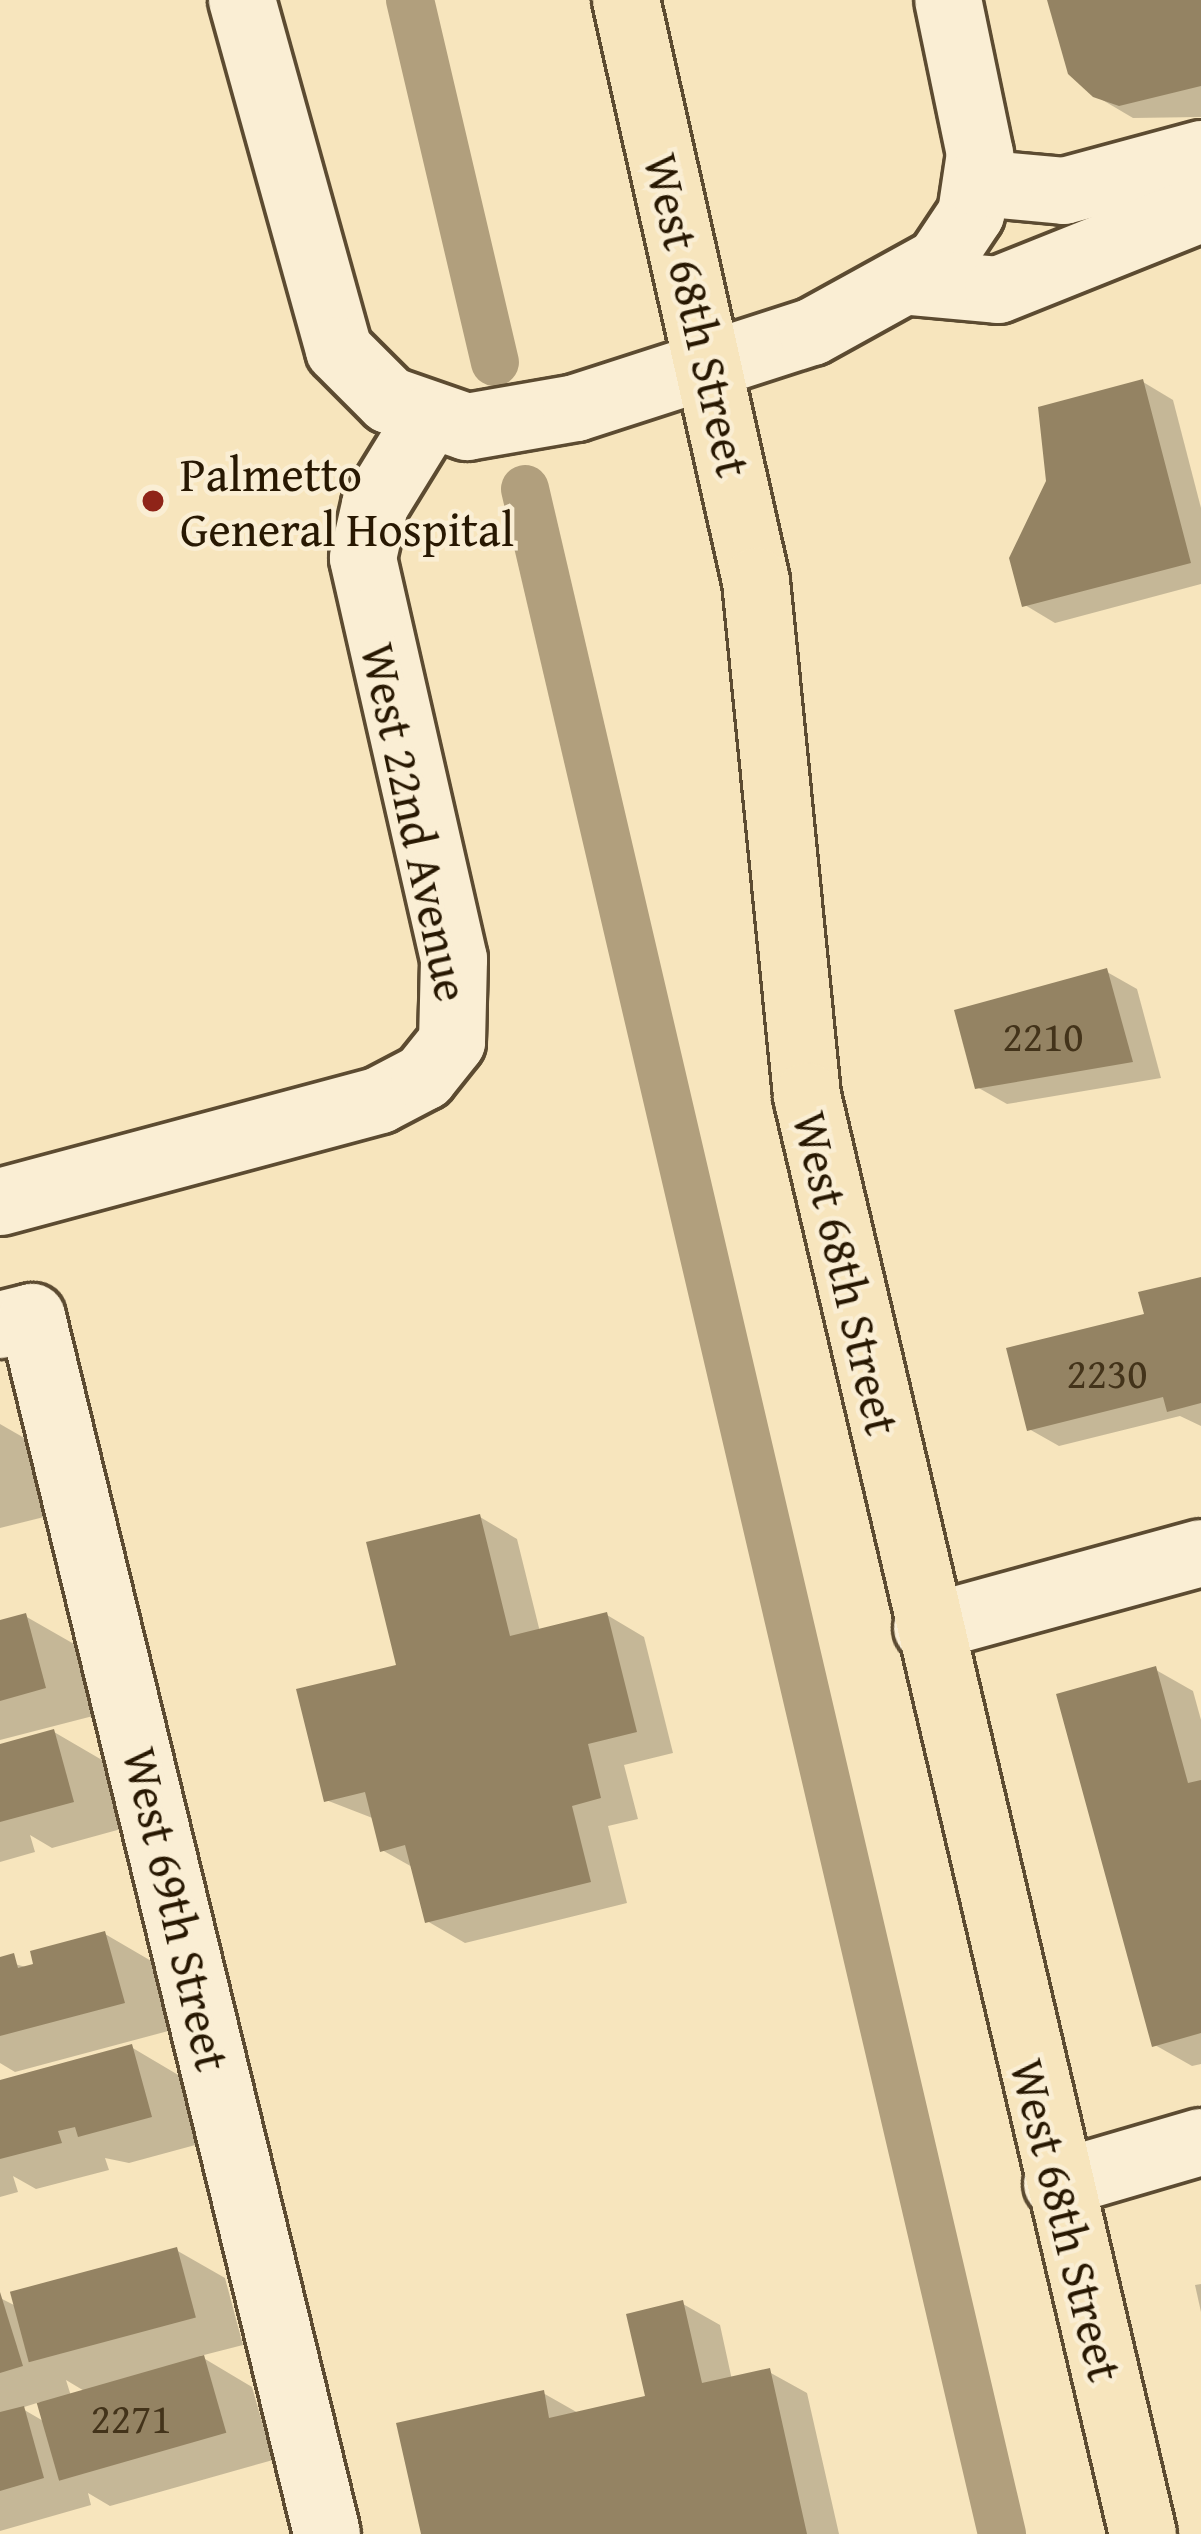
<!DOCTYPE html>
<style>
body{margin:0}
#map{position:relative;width:1201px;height:2534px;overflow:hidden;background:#f7e5bd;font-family:"Gentium Book Plus",serif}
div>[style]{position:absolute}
.shadow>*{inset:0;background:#0003}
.canal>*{height:48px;margin:-24px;padding:0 24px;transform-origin:24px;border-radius:24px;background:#b19f7d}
.building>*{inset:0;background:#948363;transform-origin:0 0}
.roads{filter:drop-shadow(3px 0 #5c4b31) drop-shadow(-3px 0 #5c4b31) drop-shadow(0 3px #5c4b31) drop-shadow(0 -3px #5c4b31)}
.minor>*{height:66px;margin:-33px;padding:0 33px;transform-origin:33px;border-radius:33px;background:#faeed4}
.major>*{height:66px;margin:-33px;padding:0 33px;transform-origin:33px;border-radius:33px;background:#f7e5bd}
.dots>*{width:33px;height:33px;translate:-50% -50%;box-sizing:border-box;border:6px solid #faeed4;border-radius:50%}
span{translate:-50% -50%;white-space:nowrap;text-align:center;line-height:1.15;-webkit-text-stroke:9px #faeed4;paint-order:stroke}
.number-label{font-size:42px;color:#43331a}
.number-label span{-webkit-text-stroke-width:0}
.street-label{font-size:48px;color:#281802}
.poi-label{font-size:48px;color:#281802}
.left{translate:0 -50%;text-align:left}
</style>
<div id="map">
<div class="shadow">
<i style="clip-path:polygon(1051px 0,1201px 0,1201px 117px,1133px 118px,1094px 95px)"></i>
<i style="clip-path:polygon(1143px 382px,1173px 400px,1201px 508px,1201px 584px,1055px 623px,1025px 605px,1049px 482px)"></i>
<i style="clip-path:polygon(1107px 972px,1137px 989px,1161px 1078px,1007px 1104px,977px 1087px)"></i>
<i style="clip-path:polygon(1201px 1280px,1201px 1426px,1180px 1416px,1059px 1446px,1029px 1429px)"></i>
<i style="clip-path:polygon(0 1424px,33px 1443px,52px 1515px,0 1528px)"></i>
<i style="clip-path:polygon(480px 1517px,517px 1539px,540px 1632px,607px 1615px,644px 1637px,673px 1753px,624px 1765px,638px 1819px,608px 1826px,627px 1903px,465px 1943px,427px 1921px,414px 1868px,382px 1850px,375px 1819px,326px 1800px)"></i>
<i style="clip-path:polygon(25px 1616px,74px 1644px,93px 1716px,0 1740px,0 1623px)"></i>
<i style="clip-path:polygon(1156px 1670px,1193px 1691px,1201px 1720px,1201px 2064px,1192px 2066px,1155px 2045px)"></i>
<i style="clip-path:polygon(54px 1732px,102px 1760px,121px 1829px,52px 1848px,30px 1835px,35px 1852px,0 1862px,0 1747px)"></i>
<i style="clip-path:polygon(105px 1934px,153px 1962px,172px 2030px,15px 2072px,0 2063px,0 1960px,37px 1970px)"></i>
<i style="clip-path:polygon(131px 2047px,180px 2076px,199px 2144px,129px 2163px,105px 2158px,109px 2170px,36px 2189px,13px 2176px,18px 2192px,0 2197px,0 2083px)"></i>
<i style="clip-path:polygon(evenodd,176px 2250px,225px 2278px,243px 2345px,200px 2356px,252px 2387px,273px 2460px,110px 2506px,88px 2493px,91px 2505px,0 2531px,0 2298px,18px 2307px,176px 2250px,66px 2380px,86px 2392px,71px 2396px,66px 2380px,176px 2250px,40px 2402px,45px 2422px,21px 2408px,40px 2402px)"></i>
<i style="clip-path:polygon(1201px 2284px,1201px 2312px,1195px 2285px)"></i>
<i style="clip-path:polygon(683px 2304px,720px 2325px,732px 2380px,769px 2372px,807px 2393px,839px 2534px,424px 2534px,543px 2393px,580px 2414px,648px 2399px)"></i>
</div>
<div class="canal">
<i style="left:410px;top:0;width:372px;rotate:76.8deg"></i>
<i style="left:525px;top:489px;width:2100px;rotate:76.87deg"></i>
</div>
<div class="building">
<i style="clip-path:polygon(1047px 0,1201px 0,1201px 86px,1119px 106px,1093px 97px,1068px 74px)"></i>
<i style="clip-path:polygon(1143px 379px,1191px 563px,1022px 607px,1009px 558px,1046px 481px,1038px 407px)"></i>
<i style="clip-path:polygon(1107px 968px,1133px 1062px,975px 1089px,954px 1010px)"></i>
<i style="clip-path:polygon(1201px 1277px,1201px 1403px,1167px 1412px,1163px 1397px,1027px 1431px,1006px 1348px,1144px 1314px,1138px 1292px)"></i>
<i style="clip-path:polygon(480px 1514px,510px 1636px,607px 1612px,637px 1732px,588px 1744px,601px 1798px,572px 1806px,591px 1882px,425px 1923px,405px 1845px,380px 1852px,365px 1792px,324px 1802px,296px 1689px,396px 1665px,366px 1542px)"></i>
<i style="clip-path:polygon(26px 1613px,46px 1688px,0 1701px,0 1620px)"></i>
<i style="clip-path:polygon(1156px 1666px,1188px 1783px,1201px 1780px,1201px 2033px,1152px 2047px,1056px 1694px)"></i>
<i style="clip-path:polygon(54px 1729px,74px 1802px,0 1822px,0 1744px)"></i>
<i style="clip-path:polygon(105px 1931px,125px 2003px,0 2036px,0 1957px,14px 1953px,18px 1968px,33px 1964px,30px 1951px)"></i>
<i style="clip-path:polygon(132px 2044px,152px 2117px,78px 2137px,75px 2127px,58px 2131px,62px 2143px,0 2159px,0 2080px)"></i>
<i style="left:177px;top:2247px;width:73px;height:173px;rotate:75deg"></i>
<i style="clip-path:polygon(0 2292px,23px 2366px,0 2373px)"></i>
<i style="clip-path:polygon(683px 2300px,702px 2383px,770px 2368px,807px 2534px,421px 2534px,396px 2423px,544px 2390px,549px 2418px,645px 2396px,626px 2314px)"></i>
<i style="left:204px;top:2355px;width:81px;height:174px;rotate:74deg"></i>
<i style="clip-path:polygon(24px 2406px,44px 2478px,0 2491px,0 2412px)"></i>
</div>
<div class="roads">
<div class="minor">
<i style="left:242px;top:0;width:363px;rotate:74.5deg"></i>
<i style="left:339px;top:350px;width:71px;rotate:45deg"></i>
<i style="left:389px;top:400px;width:83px;rotate:19.1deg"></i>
<i style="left:467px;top:427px;width:111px;rotate:-9.9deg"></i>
<i style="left:576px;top:408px;width:248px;rotate:-17.9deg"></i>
<i style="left:812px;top:332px;width:145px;rotate:-28.9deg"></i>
<i style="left:939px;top:262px;width:58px;rotate:-56.3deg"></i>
<i style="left:971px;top:214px;width:61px;rotate:-81.5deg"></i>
<i style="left:980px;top:154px;width:157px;rotate:-101.7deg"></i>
<i style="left:978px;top:183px;width:86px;rotate:5.3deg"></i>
<i style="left:1064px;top:191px;width:142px;rotate:-15.1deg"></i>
<i style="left:910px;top:282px;width:88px;rotate:5.2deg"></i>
<i style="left:998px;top:290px;width:219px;rotate:-21.8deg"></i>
<i style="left:0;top:1202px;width:393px;rotate:-15deg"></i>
<i style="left:380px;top:1100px;width:50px;rotate:-27.6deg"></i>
<i style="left:424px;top:1077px;width:45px;rotate:-51.3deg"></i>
<i style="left:452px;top:1042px;width:83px;rotate:-88.6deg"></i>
<i style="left:454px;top:959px;width:411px;rotate:-102.8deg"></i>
<i style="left:363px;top:558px;width:54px;rotate:-77.2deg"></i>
<i style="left:375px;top:505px;width:101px;rotate:-58.4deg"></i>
<i style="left:0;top:1325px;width:33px;rotate:-14deg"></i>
<i style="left:32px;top:1317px;width:1252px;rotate:76.37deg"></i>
<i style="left:927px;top:1628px;width:284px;rotate:-15.3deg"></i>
<i style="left:1057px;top:2184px;width:150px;rotate:-16.3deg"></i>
</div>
<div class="major">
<i style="left:626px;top:0;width:595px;rotate:77.39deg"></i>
<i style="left:756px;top:581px;width:518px;rotate:84.34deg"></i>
<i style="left:807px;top:1096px;width:1477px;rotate:76.85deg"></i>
</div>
</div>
<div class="dots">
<i style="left:153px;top:501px;background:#8f2418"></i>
</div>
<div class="number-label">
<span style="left:1043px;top:1036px">2210</span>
<span style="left:1107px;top:1373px">2230</span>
<span style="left:131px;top:2418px">2271</span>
</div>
<div class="street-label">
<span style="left:698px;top:315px;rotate:77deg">West 68th Street</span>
<span style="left:416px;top:822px;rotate:78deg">West 22nd Avenue</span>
<span style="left:847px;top:1273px;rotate:77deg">West 68th Street</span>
<span style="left:177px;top:1909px;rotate:77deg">West 69th Street</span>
<span style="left:1067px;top:2220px;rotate:76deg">West 68th Street</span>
</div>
<div class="poi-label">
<span class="left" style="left:180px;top:501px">Palmetto<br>General Hospital</span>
</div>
</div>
